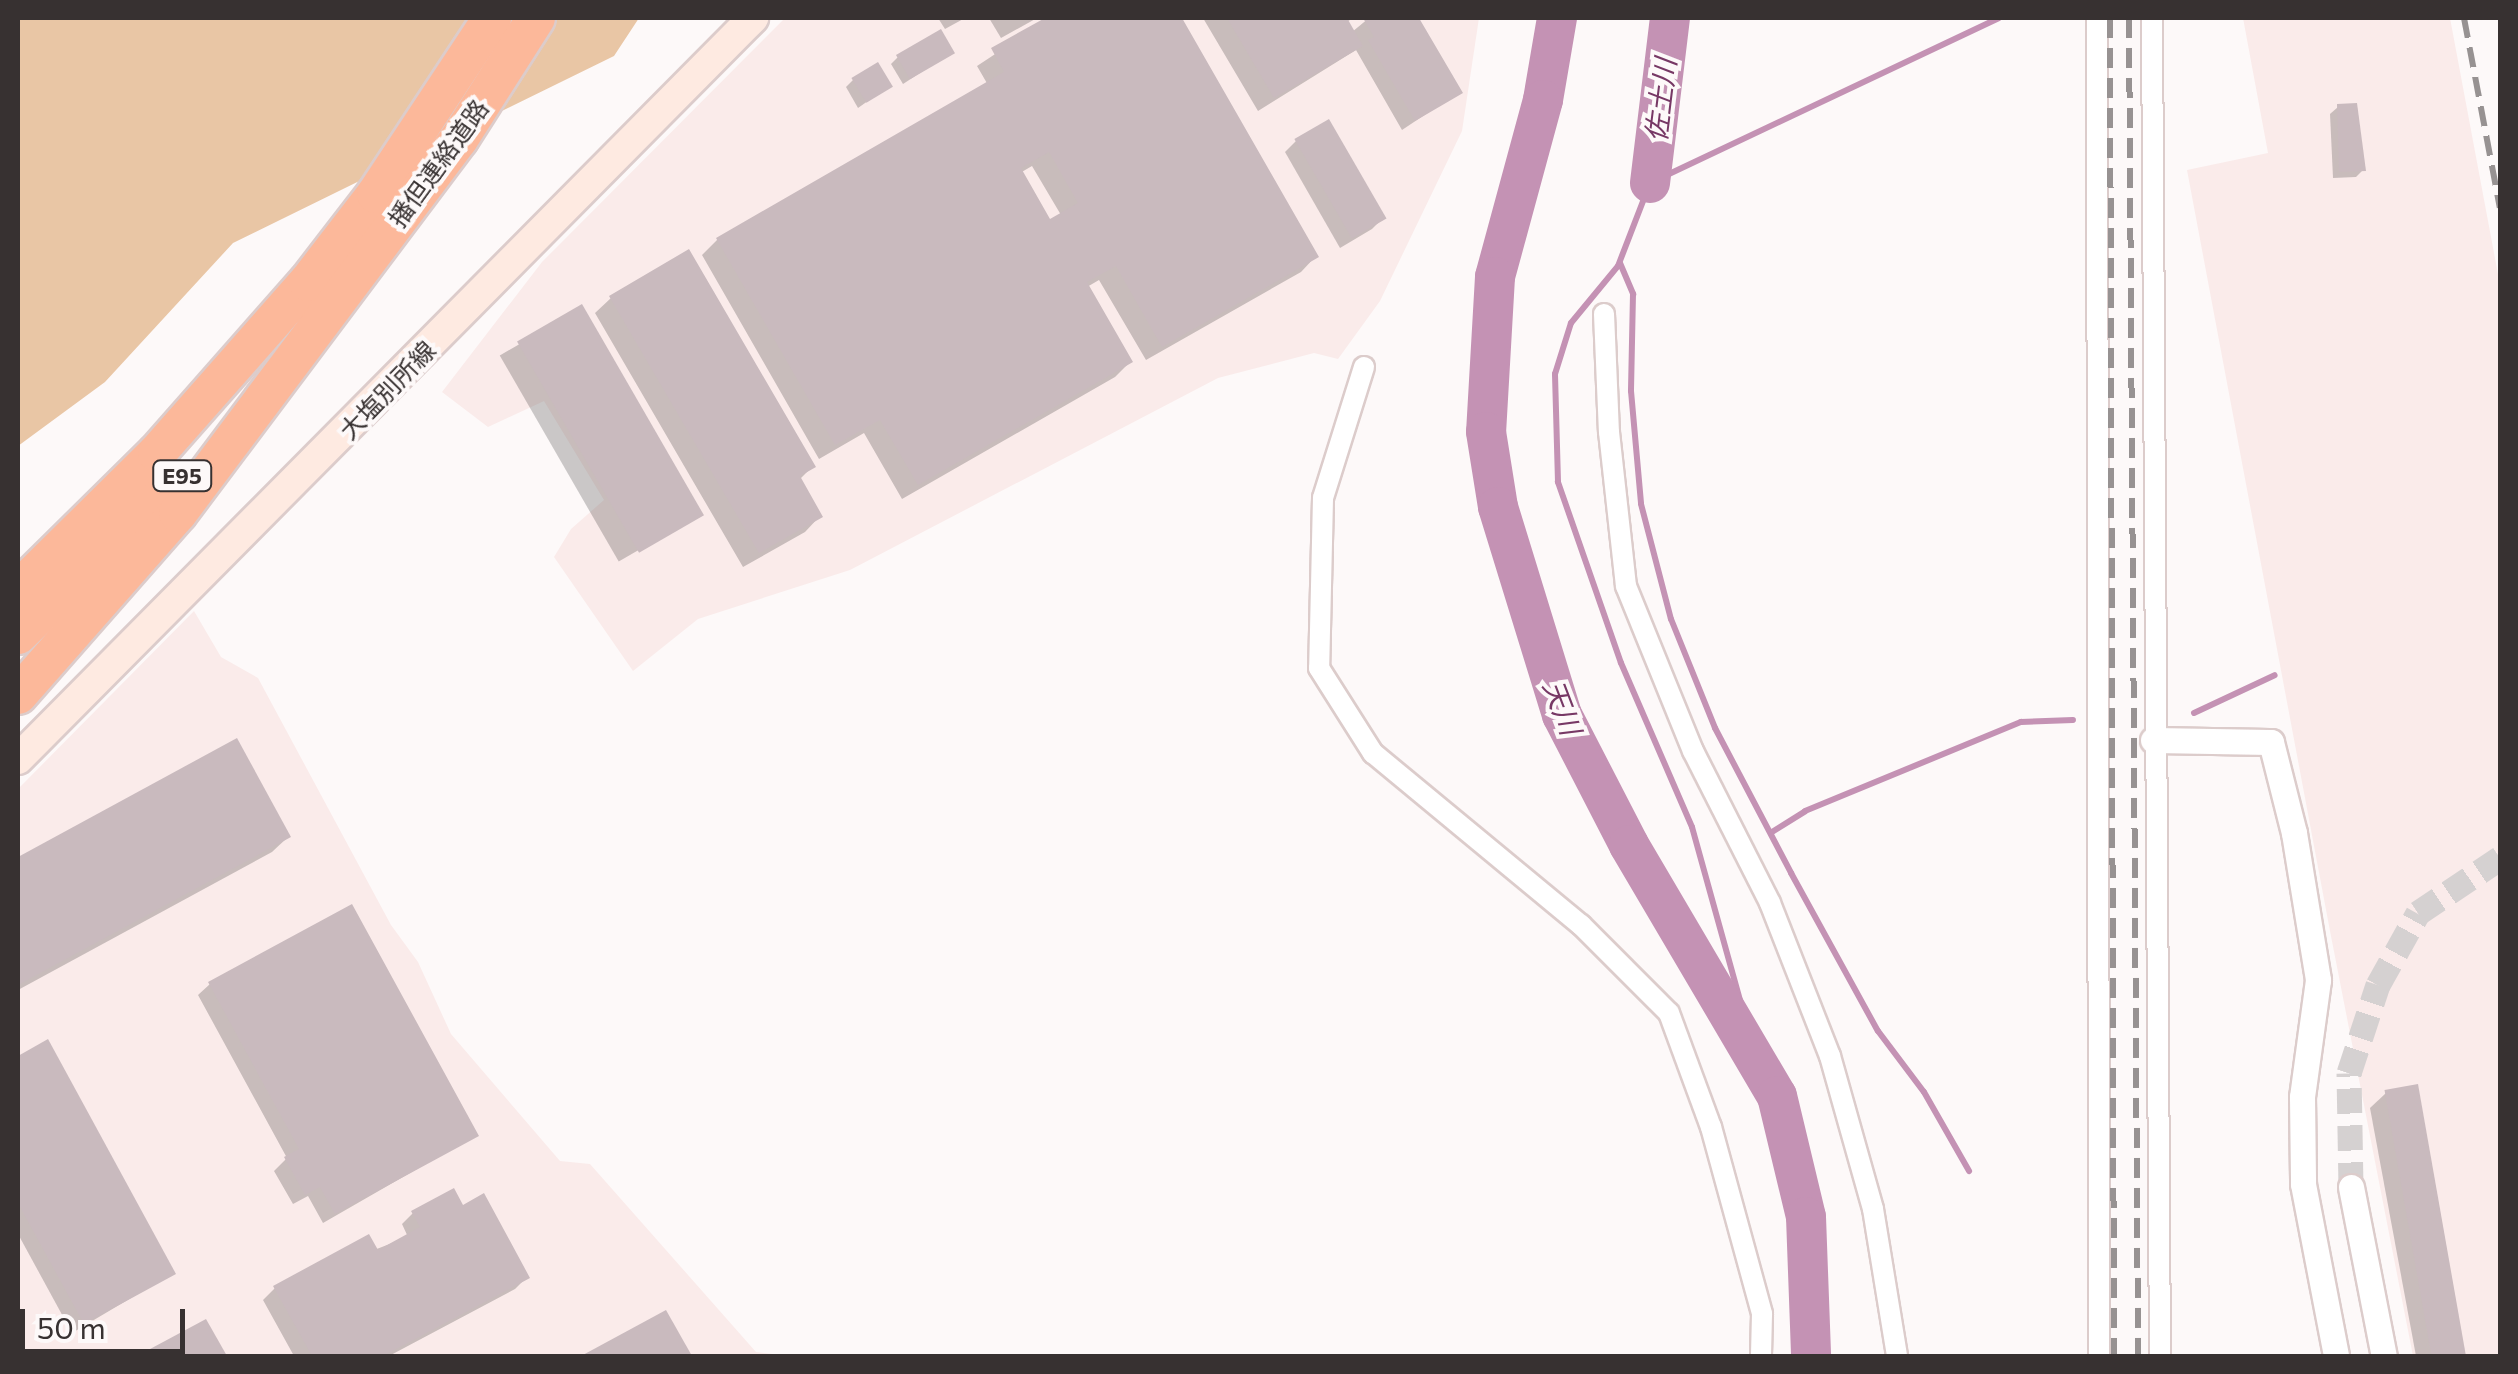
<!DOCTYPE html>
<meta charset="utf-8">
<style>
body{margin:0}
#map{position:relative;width:2518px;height:1374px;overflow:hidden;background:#fdf9f9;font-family:Commissioner,"Noto Sans JP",sans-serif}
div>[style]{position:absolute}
.built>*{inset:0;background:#faebea}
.green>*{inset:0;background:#e9c6a5}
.shadow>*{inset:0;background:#0003;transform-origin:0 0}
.stream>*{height:6px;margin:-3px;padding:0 3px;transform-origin:3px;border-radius:3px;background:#c492b4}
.river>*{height:40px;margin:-20px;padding:0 20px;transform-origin:20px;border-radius:20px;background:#c492b4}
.building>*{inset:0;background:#c9babe;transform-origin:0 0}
.tertiary-tunnel>*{height:25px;margin-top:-12.5px;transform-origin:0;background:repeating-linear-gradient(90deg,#d5d1d1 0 25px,transparent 0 37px)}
.roads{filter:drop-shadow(2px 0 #dccccb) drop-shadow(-2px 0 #dccccb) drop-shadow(0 2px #dccccb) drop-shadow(0 -2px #dccccb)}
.minor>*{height:20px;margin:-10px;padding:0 10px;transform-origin:10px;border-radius:10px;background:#fff}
.tertiary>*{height:25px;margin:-12.5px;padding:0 12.5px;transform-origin:12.5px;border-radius:12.5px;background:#fff}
.secondary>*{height:30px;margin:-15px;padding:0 15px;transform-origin:15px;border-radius:15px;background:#feeae1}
.motorway>*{height:38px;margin:-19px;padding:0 19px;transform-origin:19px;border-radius:19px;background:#fcb89a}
.rail>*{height:6px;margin-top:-3px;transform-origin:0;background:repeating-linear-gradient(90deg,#979292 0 20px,transparent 0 30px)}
span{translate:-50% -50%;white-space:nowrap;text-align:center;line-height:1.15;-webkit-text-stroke:8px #fdf9f9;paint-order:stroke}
.shield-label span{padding:2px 8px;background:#fdf9f9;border:2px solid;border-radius:8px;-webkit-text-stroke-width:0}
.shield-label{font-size:22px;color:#373131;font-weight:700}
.street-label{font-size:25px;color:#373131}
.water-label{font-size:28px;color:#773865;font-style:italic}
.frame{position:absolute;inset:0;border:20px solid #373131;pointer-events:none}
.scale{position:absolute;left:20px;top:1309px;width:165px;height:45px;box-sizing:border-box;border:5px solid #373131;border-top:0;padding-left:12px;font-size:30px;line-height:35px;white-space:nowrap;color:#373131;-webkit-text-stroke:8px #fdf9f9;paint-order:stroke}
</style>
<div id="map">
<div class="built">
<i style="clip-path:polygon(785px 18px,1479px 18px,1462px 131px,1380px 301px,1338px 359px,1314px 353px,1218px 378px,850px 570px,698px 619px,633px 671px,554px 557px,571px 529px,604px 500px,544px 401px,488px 427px,442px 392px,542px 262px)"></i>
<i style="clip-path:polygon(2243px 18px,2450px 18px,2500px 285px,2500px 1356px,2413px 1356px,2330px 931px,2187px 170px,2268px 153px)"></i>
<i style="clip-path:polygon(194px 611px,221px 657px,258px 678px,391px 925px,418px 962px,451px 1034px,560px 1161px,590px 1164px,756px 1352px,789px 1356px,18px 1356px,18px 789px)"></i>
</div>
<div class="green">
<i style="clip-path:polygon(18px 18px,639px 18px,614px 56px,233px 243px,105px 382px,18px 446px)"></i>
</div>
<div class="shadow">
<i style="clip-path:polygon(938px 18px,965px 18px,945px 29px)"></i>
<i style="clip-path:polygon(989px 18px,1037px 18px,1001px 38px)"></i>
<i style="clip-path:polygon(evenodd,1050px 18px,1179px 18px,1316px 256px,1301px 272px,1146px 360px,1099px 280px,1087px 287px,1130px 362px,1115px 377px,902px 499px,864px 433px,819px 459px,702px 255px,717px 240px,988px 85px,977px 66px,1050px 18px,1032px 166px,1061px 215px,1049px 222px,1020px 173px,1032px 166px)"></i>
<i style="clip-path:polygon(1203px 18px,1354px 18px,1346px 22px,1352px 32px,1369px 18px,1416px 18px,1459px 92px,1402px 130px,1356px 50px,1258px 111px)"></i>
<i style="clip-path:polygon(952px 52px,903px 84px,891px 64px,898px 57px)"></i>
<i style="clip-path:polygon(853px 80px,889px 86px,858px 108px,846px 87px)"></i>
<i style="clip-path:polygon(2338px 107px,2363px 170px,2356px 177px,2333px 178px,2330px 114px)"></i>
<i style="clip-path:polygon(1296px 141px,1383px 218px,1372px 229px,1340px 248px,1285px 152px)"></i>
<i style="clip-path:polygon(611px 298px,813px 466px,799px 480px,820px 516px,805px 532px,743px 567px,595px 313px)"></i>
<i style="left:582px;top:308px;width:238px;height:95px;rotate:60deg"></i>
<i style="clip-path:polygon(236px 741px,288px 837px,272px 852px,18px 990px,18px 859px)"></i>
<i style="clip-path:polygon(210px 984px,476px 1135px,323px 1223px,308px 1196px,293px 1204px,274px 1171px,287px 1158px,198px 995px)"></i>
<i style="clip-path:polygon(47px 1042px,173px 1273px,72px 1333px,18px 1234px,18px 1058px)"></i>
<i style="clip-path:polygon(2416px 1087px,2465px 1356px,2416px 1356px,2370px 1108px,2386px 1093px)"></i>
<i style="clip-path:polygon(462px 1208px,527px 1277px,515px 1289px,389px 1356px,294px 1356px,263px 1300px,275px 1288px,408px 1237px,402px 1224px,413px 1213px)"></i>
<i style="clip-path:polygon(665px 1314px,689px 1356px,586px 1356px)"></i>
</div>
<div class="stream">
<i style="left:1620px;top:263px;width:34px;rotate:67deg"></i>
<i style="left:1633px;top:294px;width:97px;rotate:91.2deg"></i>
<i style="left:1631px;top:391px;width:113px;rotate:84.9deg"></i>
<i style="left:1641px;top:504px;width:119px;rotate:75.4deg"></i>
<i style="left:1671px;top:619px;width:118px;rotate:68deg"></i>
<i style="left:1715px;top:728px;width:164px;rotate:62.3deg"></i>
<i style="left:1791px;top:873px;width:180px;rotate:61.2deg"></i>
<i style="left:1878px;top:1031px;width:76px;rotate:53deg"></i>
<i style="left:1924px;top:1092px;width:91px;rotate:60.3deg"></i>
<i style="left:2194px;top:713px;width:89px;rotate:-25.1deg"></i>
<i style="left:1772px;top:832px;width:39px;rotate:-32deg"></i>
<i style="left:1805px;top:811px;width:234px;rotate:-22.4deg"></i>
<i style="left:2021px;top:722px;width:52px;rotate:-2.2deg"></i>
<i style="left:1758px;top:1065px;width:247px;rotate:-105.5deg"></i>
<i style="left:1692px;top:827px;width:179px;rotate:-113.4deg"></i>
<i style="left:1621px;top:663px;width:192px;rotate:-109.2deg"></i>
<i style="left:1558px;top:482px;width:108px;rotate:-91.6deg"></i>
<i style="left:1555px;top:374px;width:53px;rotate:-72.6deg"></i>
<i style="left:1571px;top:323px;width:74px;rotate:-50.5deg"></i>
<i style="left:1618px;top:266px;width:89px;rotate:-68.9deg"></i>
<i style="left:1650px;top:183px;width:386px;rotate:-25.3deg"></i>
</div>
<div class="river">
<i style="left:1557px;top:18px;width:83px;rotate:99.7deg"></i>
<i style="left:1543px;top:100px;width:183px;rotate:105.2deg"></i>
<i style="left:1495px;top:277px;width:155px;rotate:93.3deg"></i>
<i style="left:1486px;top:432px;width:76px;rotate:80.9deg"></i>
<i style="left:1498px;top:507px;width:218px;rotate:72.9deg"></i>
<i style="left:1562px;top:715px;width:146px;rotate:62.7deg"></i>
<i style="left:1629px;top:845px;width:291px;rotate:59.5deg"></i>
<i style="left:1777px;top:1096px;width:124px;rotate:76.5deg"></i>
<i style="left:1806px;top:1217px;width:139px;rotate:87.9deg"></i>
<i style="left:1650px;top:183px;width:166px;rotate:-83.1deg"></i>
</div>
<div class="building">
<i style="clip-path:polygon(evenodd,1045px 18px,1182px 18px,1319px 257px,1162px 347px,1116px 266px,1087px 282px,1133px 362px,918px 485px,880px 420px,835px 445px,716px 238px,1004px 72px,991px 48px,1045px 18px,1049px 152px,1078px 203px,1050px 219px,1021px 168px,1049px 152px)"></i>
<i style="clip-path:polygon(1227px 18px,1347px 18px,1363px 46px,1274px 98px)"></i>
<i style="clip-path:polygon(1363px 18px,1419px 18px,1463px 93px,1415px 121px,1368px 40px,1374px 37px)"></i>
<i style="left:941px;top:29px;width:28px;height:52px;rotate:60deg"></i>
<i style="left:878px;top:62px;width:29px;height:31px;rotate:59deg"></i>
<i style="clip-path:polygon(2357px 103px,2366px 171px,2339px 172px,2337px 104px)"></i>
<i style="left:1329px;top:119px;width:115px;height:40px;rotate:60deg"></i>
<i style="clip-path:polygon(689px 249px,816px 467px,800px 476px,823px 517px,759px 553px,609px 296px)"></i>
<i style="left:582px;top:304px;width:244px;height:75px;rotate:60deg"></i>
<i style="clip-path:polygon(237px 738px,291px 837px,18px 985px,18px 857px)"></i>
<i style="clip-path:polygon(352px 904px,479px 1136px,335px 1214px,320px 1187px,305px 1195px,284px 1157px,299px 1149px,208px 982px)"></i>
<i style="clip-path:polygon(48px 1039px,176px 1274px,84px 1324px,18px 1203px,18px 1056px)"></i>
<i style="left:2418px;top:1084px;width:277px;height:34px;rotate:80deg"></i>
<i style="clip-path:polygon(454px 1188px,463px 1205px,484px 1193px,530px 1278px,383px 1356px,312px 1356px,273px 1286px,369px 1234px,378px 1250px,420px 1227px,411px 1211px)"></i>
<i style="clip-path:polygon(666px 1310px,692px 1356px,581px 1356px)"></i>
<i style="clip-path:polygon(206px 1319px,227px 1356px,137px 1356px)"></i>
</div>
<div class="tertiary-tunnel">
<i style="left:2351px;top:1187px;width:114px;rotate:-91deg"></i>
<i style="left:2349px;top:1073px;width:93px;rotate:-71.8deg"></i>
<i style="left:2378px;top:985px;width:82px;rotate:-60.9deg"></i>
<i style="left:2418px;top:913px;width:99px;rotate:-33.9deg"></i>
</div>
<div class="roads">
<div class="minor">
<i style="left:2097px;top:18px;width:1338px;rotate:89.91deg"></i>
<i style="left:2152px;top:18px;width:1338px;rotate:89.66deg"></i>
<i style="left:1604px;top:314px;width:118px;rotate:87.6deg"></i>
<i style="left:1609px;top:432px;width:155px;rotate:83.7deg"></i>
<i style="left:1626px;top:586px;width:178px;rotate:67.9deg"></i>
<i style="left:1693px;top:751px;width:170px;rotate:63.1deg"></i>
<i style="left:1770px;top:903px;width:164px;rotate:68.6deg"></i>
<i style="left:1830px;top:1056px;width:159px;rotate:74.3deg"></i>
<i style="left:1873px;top:1209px;width:149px;rotate:80.7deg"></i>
<i style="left:1364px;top:367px;width:137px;rotate:107.4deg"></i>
<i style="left:1323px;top:498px;width:170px;rotate:91.3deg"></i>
<i style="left:1319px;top:668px;width:101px;rotate:57.6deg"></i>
<i style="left:1373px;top:753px;width:270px;rotate:39.6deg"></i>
<i style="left:1581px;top:925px;width:124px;rotate:45deg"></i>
<i style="left:1669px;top:1013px;width:121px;rotate:69.8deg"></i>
<i style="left:1711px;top:1127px;width:194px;rotate:74.7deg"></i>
<i style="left:1762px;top:1314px;width:42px;rotate:91.4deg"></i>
</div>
<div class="tertiary">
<i style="left:2153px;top:740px;width:118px;rotate:1deg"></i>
<i style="left:2271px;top:742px;width:94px;rotate:75.8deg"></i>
<i style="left:2294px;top:833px;width:149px;rotate:80.7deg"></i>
<i style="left:2318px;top:980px;width:118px;rotate:97.8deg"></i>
<i style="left:2302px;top:1097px;width:87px;rotate:89.3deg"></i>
<i style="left:2303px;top:1184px;width:175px;rotate:79.1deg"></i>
<i style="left:2351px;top:1187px;width:172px;rotate:79deg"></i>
</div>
<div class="secondary">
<i style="left:18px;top:759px;width:1044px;rotate:-45.23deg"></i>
</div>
<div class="motorway">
<i style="left:18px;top:590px;width:195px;rotate:-44.6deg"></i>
<i style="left:157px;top:453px;width:228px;rotate:-48.6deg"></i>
<i style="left:308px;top:282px;width:111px;rotate:-52.3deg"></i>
<i style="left:376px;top:194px;width:211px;rotate:-56.6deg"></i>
<i style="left:18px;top:635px;width:210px;rotate:-44deg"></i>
<i style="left:18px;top:695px;width:242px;rotate:-48.7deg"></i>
<i style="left:178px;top:513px;width:468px;rotate:-53.1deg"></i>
<i style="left:459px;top:139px;width:143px;rotate:-57.5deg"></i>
</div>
</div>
<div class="rail">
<i style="left:2110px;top:18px;width:1338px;rotate:89.83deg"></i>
<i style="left:2129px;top:18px;width:1338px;rotate:89.61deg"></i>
<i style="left:2464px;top:18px;width:193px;rotate:79.3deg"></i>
</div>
<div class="shield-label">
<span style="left:182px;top:476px">E95</span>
</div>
<div class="street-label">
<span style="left:438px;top:163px;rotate:-54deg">播但連絡道路</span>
<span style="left:387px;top:390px;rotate:-46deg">大塩別所線</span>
</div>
<div class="water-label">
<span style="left:1660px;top:100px;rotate:-83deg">佐土川</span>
<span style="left:1563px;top:707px;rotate:69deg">天川</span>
</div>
<div class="frame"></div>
<div class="scale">50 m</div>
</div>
